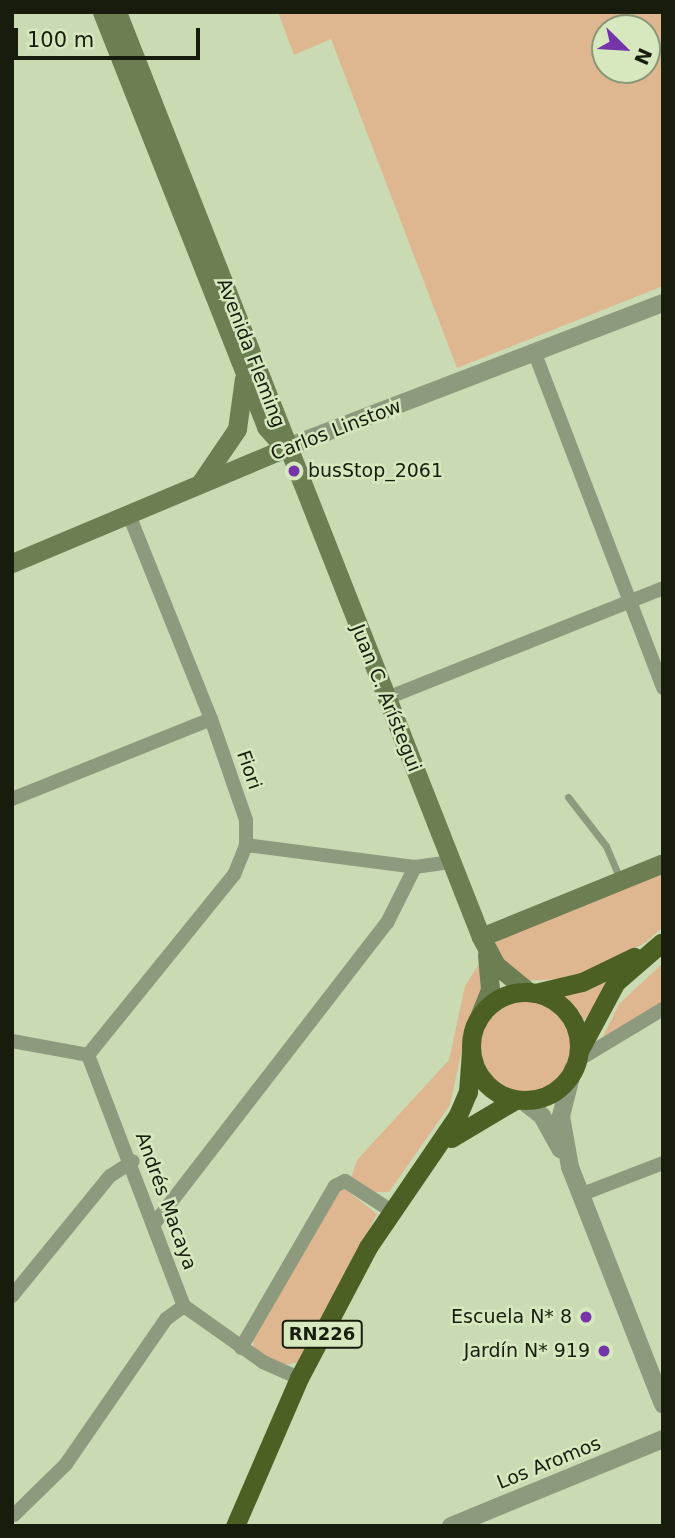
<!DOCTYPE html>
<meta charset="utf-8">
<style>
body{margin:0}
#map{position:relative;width:675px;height:1538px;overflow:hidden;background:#cadbb3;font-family:"DejaVu Sans",sans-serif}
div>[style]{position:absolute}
.green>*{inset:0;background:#deb791}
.round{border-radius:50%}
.service>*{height:7px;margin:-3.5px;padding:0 3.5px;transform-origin:3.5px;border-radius:3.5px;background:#8e9a7e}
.minor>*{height:14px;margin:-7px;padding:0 7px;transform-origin:7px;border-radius:7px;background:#8e9a7e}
.tertiary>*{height:18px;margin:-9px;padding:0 9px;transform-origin:9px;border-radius:9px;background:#8e9a7e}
.secondary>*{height:19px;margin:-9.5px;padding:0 9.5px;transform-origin:9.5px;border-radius:9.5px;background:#6d7e53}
.trunk>*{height:19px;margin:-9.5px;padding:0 9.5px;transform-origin:9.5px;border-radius:9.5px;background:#4c6024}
.trunk>.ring{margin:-9.5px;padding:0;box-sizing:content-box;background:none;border:19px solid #4c6024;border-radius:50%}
.dots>*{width:19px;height:19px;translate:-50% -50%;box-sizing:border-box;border:4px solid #d7e8bf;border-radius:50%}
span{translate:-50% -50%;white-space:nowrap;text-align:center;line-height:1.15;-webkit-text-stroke:5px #d7e8bf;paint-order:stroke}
.shield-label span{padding:2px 5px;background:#d7e8bf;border:2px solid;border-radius:5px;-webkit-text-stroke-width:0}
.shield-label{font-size:18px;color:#171c0d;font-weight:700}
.street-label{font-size:19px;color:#171c0d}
.poi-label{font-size:19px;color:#171c0d}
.left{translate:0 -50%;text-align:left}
.right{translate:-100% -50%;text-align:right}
.frame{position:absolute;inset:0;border:14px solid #171c0d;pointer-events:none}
.north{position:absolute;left:591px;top:14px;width:70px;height:70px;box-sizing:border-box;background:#d7e8bf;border:2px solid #8a9678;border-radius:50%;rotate:114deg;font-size:19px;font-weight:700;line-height:28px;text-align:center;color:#171c0d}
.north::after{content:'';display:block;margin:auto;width:24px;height:32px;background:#7535a9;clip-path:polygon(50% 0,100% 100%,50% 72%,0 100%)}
.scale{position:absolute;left:14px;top:28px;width:186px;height:32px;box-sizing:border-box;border:4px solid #171c0d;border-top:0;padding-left:9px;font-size:21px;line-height:24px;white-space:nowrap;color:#171c0d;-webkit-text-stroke:5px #d7e8bf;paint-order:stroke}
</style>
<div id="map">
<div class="green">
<i style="clip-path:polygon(evenodd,278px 12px,663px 12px,663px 286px,457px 368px,331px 39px,294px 55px,278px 12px,647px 28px,647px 70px,605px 70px,605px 28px,647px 28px)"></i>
<i style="clip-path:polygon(663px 868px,663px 927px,645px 943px,576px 978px,522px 981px,508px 970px,495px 943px,498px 937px)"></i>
<i style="clip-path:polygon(480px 962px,486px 988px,466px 1031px,450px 1105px,389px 1192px,373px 1192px,351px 1178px,357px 1160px,449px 1060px,465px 986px)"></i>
<i style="clip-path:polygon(663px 963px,663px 1004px,600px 1043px,619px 1004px)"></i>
<i style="clip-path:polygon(627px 965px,584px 1020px,561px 997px,562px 994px)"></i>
<i class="round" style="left:479px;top:1000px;width:92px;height:92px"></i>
<i style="clip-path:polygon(345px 1189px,377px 1214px,300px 1362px,283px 1365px,254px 1349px,253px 1341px,335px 1193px)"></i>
</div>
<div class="service">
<i style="left:568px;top:797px;width:62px;rotate:52.2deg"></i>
<i style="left:606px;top:846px;width:36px;rotate:67deg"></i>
</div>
<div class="minor">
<i style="left:535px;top:354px;width:358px;rotate:69deg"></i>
<i style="left:387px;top:698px;width:297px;rotate:-21.7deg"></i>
<i style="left:12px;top:799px;width:214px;rotate:-21.9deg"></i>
<i style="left:246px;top:845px;width:170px;rotate:7.4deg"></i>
<i style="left:415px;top:867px;width:37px;rotate:-8deg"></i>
<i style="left:12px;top:1041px;width:77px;rotate:10.4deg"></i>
<i style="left:88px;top:1055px;width:269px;rotate:69.1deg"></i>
<i style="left:184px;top:1306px;width:97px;rotate:35.3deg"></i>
<i style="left:263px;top:1362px;width:39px;rotate:24deg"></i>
<i style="left:88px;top:1055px;width:232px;rotate:-51deg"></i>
<i style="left:234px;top:875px;width:32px;rotate:-68deg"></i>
<i style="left:246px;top:845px;width:25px;rotate:-90deg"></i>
<i style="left:246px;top:820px;width:107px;rotate:-109.1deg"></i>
<i style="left:211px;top:719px;width:218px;rotate:-111.9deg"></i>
<i style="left:575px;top:1062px;width:103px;rotate:-31.1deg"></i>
<i style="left:580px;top:1195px;width:89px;rotate:-21.1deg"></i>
<i style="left:154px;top:1224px;width:381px;rotate:-52.3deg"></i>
<i style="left:387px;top:923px;width:63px;rotate:-63.4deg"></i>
<i style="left:12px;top:1296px;width:155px;rotate:-50.8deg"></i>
<i style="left:110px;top:1176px;width:27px;rotate:-33deg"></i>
<i style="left:241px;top:1348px;width:187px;rotate:-59.9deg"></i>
<i style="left:335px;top:1186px;width:11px;rotate:-27deg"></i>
<i style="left:345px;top:1181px;width:54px;rotate:32.8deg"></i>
<i style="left:14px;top:1515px;width:73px;rotate:-44.4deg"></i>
<i style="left:66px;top:1464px;width:176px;rotate:-55.4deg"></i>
<i style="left:166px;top:1319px;width:22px;rotate:-36deg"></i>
</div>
<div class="tertiary">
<i style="left:285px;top:448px;width:405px;rotate:-21deg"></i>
<i style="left:573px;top:1069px;width:49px;rotate:104.3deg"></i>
<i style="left:561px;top:1116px;width:52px;rotate:80deg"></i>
<i style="left:570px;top:1167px;width:255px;rotate:68.6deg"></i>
<i style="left:523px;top:1101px;width:24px;rotate:38deg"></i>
<i style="left:542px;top:1116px;width:38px;rotate:61deg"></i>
<i style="left:451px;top:1526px;width:229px;rotate:-22.3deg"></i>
</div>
<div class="secondary">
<i style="left:102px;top:12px;width:446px;rotate:68.4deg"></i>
<i style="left:266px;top:427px;width:27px;rotate:48deg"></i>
<i style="left:117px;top:12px;width:994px;rotate:68.52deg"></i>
<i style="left:481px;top:937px;width:32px;rotate:62deg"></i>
<i style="left:496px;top:965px;width:43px;rotate:39.3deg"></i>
<i style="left:201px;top:482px;width:64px;rotate:-55.8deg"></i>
<i style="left:237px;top:429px;width:51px;rotate:-82.2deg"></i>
<i style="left:12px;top:563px;width:296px;rotate:-22.8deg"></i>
<i style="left:481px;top:937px;width:196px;rotate:-22.1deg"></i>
<i style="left:477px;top:1022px;width:35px;rotate:-68deg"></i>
<i style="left:490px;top:989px;width:34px;rotate:-95deg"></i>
</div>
<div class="trunk">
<i class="ring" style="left:471px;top:992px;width:89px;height:89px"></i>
<i style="left:535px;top:993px;width:48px;rotate:-13.2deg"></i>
<i style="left:582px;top:982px;width:58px;rotate:-25.7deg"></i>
<i style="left:580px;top:1049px;width:76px;rotate:-61.8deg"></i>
<i style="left:616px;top:982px;width:60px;rotate:-40.9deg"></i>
<i style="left:451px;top:1138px;width:74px;rotate:-30.7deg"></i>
<i style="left:235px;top:1526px;width:161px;rotate:-66.6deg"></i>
<i style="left:299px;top:1378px;width:148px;rotate:-62.2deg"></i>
<i style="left:368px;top:1247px;width:160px;rotate:-55.7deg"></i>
<i style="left:458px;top:1115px;width:25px;rotate:-67deg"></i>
<i style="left:468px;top:1092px;width:41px;rotate:-85.8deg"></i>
</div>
<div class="dots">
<i style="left:294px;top:471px;background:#7535a9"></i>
<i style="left:586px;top:1317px;background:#7535a9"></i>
<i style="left:604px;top:1351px;background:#7535a9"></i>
</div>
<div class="shield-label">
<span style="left:322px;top:1334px">RN226</span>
</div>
<div class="street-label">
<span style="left:251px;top:353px;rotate:69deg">Avenida Fleming</span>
<span style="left:336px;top:430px;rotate:-21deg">Carlos Linstow</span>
<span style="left:386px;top:698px;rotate:68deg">Juan C. Arístegui</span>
<span style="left:249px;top:770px;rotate:71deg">Fiori</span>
<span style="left:166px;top:1201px;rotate:70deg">Andrés Macaya</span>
<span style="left:549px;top:1463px;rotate:-22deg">Los Aromos</span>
</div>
<div class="poi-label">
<span class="left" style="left:308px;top:471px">busStop_2061</span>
<span class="right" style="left:572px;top:1317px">Escuela N* 8</span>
<span class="right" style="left:590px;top:1351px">Jardín N* 919</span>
</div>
<div class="frame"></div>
<div class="north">N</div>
<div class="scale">100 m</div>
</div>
